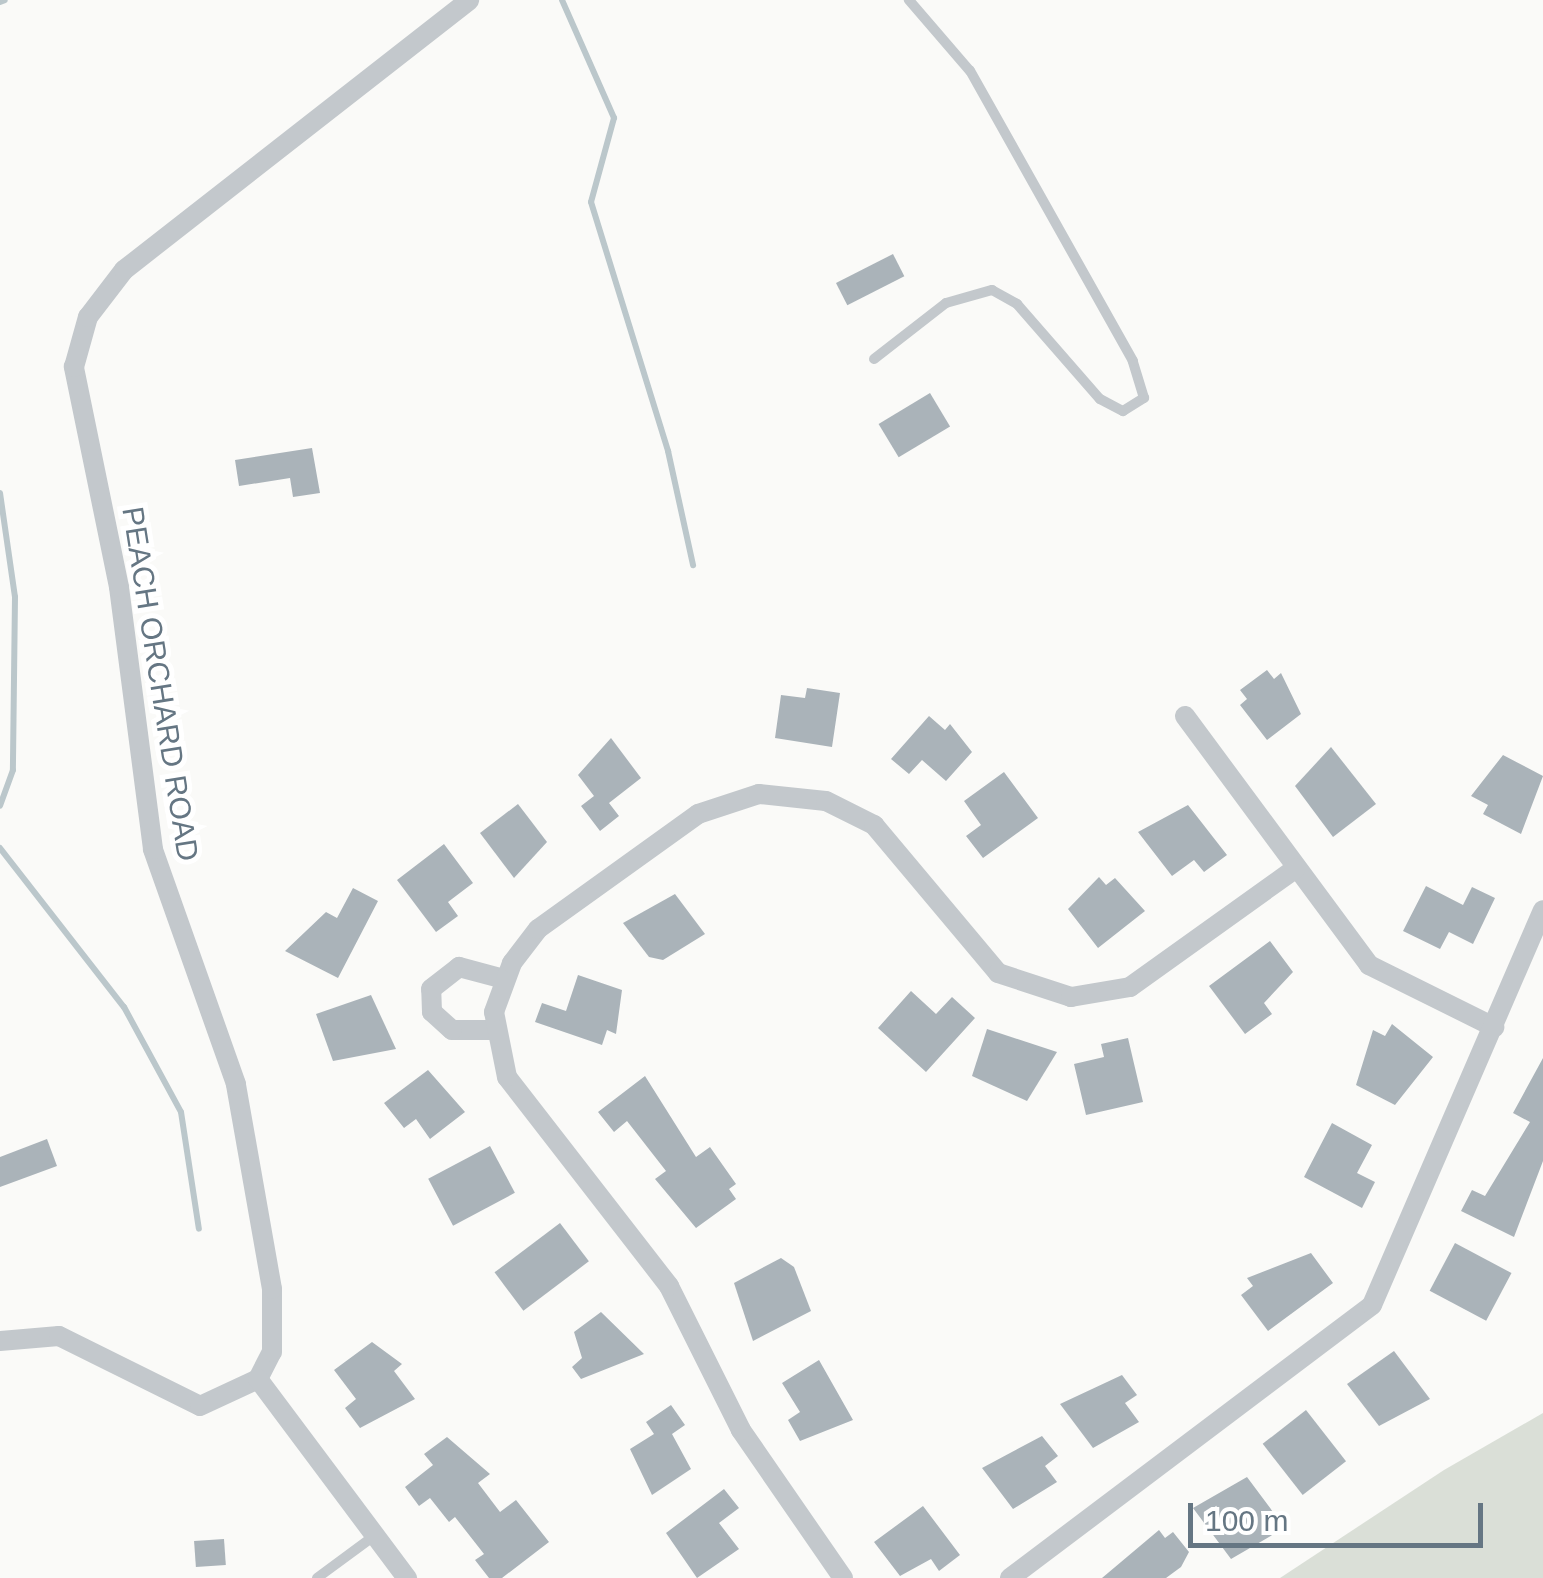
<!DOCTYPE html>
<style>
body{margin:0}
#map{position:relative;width:1543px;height:1578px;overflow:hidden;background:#fafaf8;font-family:Helvetica,sans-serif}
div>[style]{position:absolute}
.green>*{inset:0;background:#dadfd7}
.stream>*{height:6px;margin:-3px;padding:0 3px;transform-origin:3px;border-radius:3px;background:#bbc7cb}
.building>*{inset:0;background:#aab3b9;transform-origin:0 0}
.lane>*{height:10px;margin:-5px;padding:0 5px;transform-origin:5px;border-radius:5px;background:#c3c8cc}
.street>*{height:20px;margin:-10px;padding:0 10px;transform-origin:10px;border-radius:10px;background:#c3c8cc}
span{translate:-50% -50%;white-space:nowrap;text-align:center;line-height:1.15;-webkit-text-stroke:10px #fff;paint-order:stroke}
.street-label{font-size:30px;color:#657683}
.scale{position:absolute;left:1188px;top:1503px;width:295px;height:45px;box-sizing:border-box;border:5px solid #657683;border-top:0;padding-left:12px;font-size:30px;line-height:35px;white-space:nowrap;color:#657683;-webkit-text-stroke:8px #fff;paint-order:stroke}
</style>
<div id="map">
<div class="green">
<i style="clip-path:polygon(1543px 1413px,1543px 1578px,1280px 1578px,1444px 1470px)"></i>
</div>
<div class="stream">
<i style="left:562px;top:0;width:129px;rotate:66.2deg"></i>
<i style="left:614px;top:118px;width:87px;rotate:105.3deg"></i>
<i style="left:591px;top:202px;width:261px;rotate:72.8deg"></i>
<i style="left:668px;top:451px;width:117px;rotate:77.6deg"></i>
<i style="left:0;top:2px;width:5px;rotate:-22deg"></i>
<i style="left:0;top:493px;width:105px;rotate:81.8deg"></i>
<i style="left:15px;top:597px;width:173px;rotate:90.7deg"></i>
<i style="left:13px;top:770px;width:38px;rotate:110deg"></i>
<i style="left:0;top:848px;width:202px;rotate:52.1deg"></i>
<i style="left:124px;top:1007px;width:119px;rotate:61.5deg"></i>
<i style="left:181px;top:1112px;width:118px;rotate:81.3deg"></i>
</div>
<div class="building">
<i style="left:893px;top:254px;width:25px;height:64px;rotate:63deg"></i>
<i style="left:930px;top:393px;width:39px;height:60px;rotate:59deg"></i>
<i style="clip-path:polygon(312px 448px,320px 493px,293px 497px,290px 478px,239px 486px,235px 460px)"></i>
<i style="clip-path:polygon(1267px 670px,1274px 679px,1281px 673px,1301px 714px,1267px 740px,1240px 705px,1247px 699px,1240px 690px)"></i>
<i style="clip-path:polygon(807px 688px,840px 693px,832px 747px,775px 738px,781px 695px,805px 698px)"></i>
<i style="clip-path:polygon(929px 716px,945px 730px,950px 724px,972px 752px,946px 781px,922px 760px,909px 774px,891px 759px)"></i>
<i style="clip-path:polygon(611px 738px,641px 778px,609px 803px,619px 816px,600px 831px,581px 806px,594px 796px,578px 775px)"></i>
<i style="clip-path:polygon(1331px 747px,1376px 804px,1333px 837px,1295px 786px)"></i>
<i style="clip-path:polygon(1503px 755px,1543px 776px,1521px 834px,1483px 814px,1488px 805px,1471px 796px)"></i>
<i style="clip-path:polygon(1004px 772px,1038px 818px,983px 858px,966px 836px,981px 825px,964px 801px)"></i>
<i style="clip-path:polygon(518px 804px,547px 842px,514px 878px,480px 833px)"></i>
<i style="clip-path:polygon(1188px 805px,1227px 855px,1204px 872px,1194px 860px,1172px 876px,1138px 832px)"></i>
<i style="clip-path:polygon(444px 844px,473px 883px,448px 902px,458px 916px,436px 932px,397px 880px)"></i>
<i style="clip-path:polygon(1099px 877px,1106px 885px,1115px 878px,1145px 911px,1098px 948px,1068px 909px)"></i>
<i style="clip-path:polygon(1426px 886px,1463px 905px,1472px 887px,1495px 898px,1473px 944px,1449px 932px,1440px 949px,1403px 931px)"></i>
<i style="clip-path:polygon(353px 888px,378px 901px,338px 978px,285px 951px,326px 912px,337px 918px)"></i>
<i style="clip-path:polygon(675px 894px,705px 934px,663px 960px,649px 957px,623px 923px)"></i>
<i style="clip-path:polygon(1270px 941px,1293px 972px,1264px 1003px,1272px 1014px,1245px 1034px,1209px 986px)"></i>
<i style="clip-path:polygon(578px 975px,622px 990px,616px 1034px,607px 1030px,602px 1045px,535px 1022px,542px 1003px,566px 1011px)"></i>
<i style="clip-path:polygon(911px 991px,936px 1014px,952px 997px,975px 1018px,926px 1072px,878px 1028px)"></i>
<i style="clip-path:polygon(371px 995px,396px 1049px,333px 1061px,316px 1014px)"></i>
<i style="clip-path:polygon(1392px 1024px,1433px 1057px,1395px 1105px,1356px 1085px,1373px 1030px,1385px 1036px)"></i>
<i style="clip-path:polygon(987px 1029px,1057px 1052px,1027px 1101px,972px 1076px)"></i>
<i style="clip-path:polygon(1128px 1038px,1143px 1102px,1086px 1115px,1074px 1064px,1104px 1057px,1101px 1044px)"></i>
<i style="clip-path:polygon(1543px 1058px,1543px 1161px,1514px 1237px,1461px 1211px,1472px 1190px,1485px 1196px,1530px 1122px,1513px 1113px)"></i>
<i style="clip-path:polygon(428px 1070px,465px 1112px,430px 1139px,416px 1119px,404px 1128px,384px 1103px)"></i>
<i style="clip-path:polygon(645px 1076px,696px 1157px,710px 1147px,736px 1184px,729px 1189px,736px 1199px,696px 1228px,655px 1179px,666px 1171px,627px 1121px,614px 1132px,598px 1112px)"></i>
<i style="clip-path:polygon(1332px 1123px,1372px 1145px,1357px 1173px,1375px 1182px,1362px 1208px,1304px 1177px)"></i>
<i style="clip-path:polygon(47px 1139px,57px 1166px,0 1187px,0 1157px)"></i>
<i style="left:490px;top:1146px;width:53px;height:70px;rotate:62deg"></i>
<i style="left:560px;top:1223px;width:48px;height:82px;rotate:53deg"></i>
<i style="left:1455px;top:1243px;width:64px;height:54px;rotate:28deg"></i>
<i style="clip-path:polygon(1311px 1253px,1333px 1283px,1268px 1331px,1241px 1295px,1253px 1286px,1247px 1278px)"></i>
<i style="clip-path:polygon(781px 1258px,794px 1267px,811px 1311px,753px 1341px,734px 1283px)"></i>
<i style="clip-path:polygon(601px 1312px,644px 1354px,581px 1379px,572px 1367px,582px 1358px,574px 1332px)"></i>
<i style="clip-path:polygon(372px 1342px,402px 1364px,394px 1371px,415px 1399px,360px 1428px,345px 1408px,356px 1399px,334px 1370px)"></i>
<i style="clip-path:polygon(1394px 1351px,1430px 1399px,1379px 1426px,1347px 1384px)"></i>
<i style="clip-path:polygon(819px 1360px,853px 1420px,800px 1441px,788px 1420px,800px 1412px,782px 1383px)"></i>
<i style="clip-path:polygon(1122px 1375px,1137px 1395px,1125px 1403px,1139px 1422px,1093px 1448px,1060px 1404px)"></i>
<i style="clip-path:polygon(671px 1405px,685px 1425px,672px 1434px,691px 1469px,652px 1495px,630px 1449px,654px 1434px,646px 1422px)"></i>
<i style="left:1306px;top:1410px;width:65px;height:55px;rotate:52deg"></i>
<i style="clip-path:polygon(1042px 1436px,1058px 1456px,1045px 1466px,1057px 1482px,1013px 1509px,982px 1468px)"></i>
<i style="clip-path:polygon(447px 1437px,490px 1474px,478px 1483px,500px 1512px,516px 1500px,549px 1542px,502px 1578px,489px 1578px,475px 1560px,484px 1554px,455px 1517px,449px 1522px,430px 1498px,419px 1506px,405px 1487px,433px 1465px,424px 1454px)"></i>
<i style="clip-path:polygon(1247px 1477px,1279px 1520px,1269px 1528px,1274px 1534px,1231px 1559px,1193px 1508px)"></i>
<i style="clip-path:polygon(724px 1489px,739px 1508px,719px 1523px,739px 1549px,697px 1578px,666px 1533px)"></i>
<i style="clip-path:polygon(923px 1506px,960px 1555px,939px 1571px,931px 1559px,900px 1576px,874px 1542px)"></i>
<i style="clip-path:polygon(1159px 1530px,1165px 1538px,1173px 1532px,1189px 1552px,1181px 1567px,1166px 1578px,1102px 1578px)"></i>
<i style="left:224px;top:1539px;width:26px;height:30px;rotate:86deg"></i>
</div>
<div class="lane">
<i style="left:874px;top:359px;width:91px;rotate:-37.9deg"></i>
<i style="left:946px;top:303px;width:48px;rotate:-15.8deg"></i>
<i style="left:992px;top:290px;width:29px;rotate:29deg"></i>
<i style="left:1017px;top:304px;width:126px;rotate:48.9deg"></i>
<i style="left:1100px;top:399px;width:26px;rotate:28deg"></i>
<i style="left:1123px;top:411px;width:25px;rotate:-32deg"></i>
<i style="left:1144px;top:398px;width:39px;rotate:-107deg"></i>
<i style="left:1133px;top:361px;width:333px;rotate:-119.3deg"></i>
<i style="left:970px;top:71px;width:94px;rotate:-130.7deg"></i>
<i style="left:317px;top:1578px;width:71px;rotate:-36.4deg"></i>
</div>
<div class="street">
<i style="left:1185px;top:716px;width:310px;rotate:53.5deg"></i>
<i style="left:1369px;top:965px;width:140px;rotate:26.4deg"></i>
<i style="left:495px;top:1030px;width:43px;rotate:180deg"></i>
<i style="left:452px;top:1030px;width:27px;rotate:-138deg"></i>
<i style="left:432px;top:1012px;width:23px;rotate:-92deg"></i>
<i style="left:431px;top:989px;width:36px;rotate:-38deg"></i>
<i style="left:459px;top:967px;width:47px;rotate:14.9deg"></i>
<i style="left:0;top:1341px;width:59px;rotate:-4.8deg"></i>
<i style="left:59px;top:1336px;width:157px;rotate:26.4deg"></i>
<i style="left:200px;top:1406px;width:64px;rotate:-25deg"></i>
<i style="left:258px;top:1379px;width:30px;rotate:-63deg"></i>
<i style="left:272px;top:1352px;width:63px;rotate:-90deg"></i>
<i style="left:272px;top:1289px;width:208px;rotate:-100deg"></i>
<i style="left:236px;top:1084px;width:249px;rotate:-109.5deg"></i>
<i style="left:153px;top:849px;width:264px;rotate:-97.4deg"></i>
<i style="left:119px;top:587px;width:225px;rotate:-101.6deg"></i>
<i style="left:74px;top:367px;width:52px;rotate:-74.4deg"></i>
<i style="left:88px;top:317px;width:59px;rotate:-52.5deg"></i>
<i style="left:124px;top:270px;width:438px;rotate:-38deg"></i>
<i style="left:258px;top:1379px;width:249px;rotate:53.2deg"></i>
<i style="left:843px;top:1578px;width:180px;rotate:-124.6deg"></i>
<i style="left:741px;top:1430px;width:161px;rotate:-116.6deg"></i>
<i style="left:669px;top:1286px;width:264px;rotate:-127.8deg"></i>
<i style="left:507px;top:1077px;width:66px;rotate:-101.3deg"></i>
<i style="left:494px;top:1012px;width:52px;rotate:-69.8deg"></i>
<i style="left:512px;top:963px;width:43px;rotate:-52.6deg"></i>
<i style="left:538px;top:929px;width:197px;rotate:-35.7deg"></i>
<i style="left:698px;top:814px;width:64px;rotate:-18.2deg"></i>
<i style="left:759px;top:794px;width:67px;rotate:6deg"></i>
<i style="left:826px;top:801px;width:54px;rotate:26.6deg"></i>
<i style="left:874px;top:825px;width:193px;rotate:50deg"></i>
<i style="left:998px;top:973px;width:77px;rotate:18.2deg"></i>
<i style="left:1071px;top:997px;width:60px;rotate:-9.6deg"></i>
<i style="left:1130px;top:987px;width:204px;rotate:-35.6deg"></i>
<i style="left:1010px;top:1578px;width:453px;rotate:-37deg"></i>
<i style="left:1372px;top:1305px;width:430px;rotate:-66.6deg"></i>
</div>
<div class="street-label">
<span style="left:160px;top:684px;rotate:81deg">PEACH ORCHARD ROAD</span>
</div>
<div class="scale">100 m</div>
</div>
